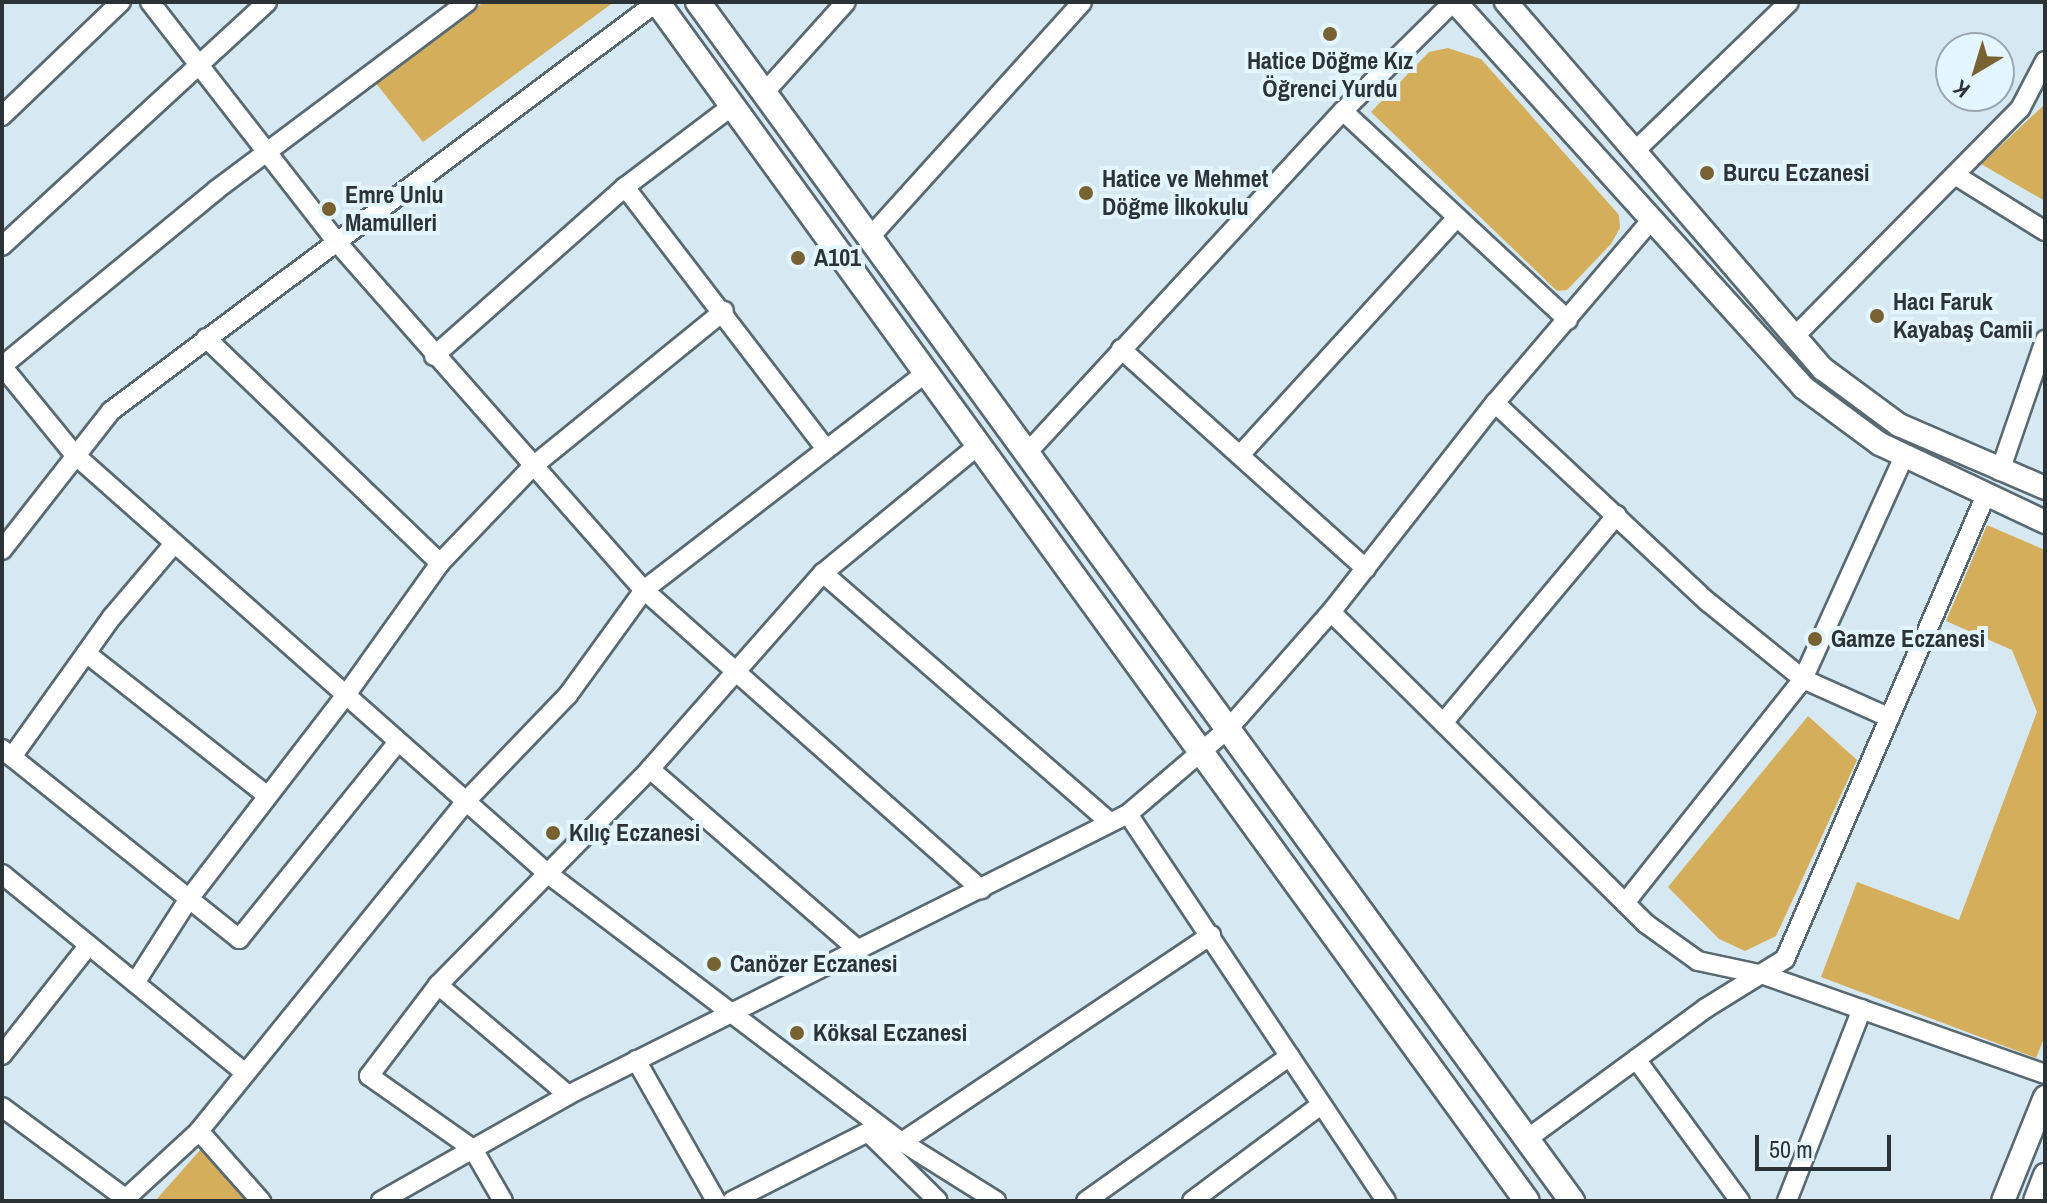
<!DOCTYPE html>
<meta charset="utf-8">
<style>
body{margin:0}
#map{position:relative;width:2047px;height:1203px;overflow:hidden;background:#d6e8f1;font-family:"Archivo Narrow",sans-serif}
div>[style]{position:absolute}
.green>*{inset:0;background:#d5ae5b}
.roads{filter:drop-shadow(2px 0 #596971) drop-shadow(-2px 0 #596971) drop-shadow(0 2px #596971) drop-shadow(0 -2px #596971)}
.minor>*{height:18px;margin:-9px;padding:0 9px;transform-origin:9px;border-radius:9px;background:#fff}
.tertiary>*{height:22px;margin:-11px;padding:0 11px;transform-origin:11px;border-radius:11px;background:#fff}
.secondary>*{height:24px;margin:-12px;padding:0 12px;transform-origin:12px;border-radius:12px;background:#fff}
.dots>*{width:22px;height:22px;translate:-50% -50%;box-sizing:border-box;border:4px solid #e3f5ff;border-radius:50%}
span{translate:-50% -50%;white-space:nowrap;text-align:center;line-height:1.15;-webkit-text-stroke:8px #e3f5ff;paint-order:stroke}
.poi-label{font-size:24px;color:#2c3336;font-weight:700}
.left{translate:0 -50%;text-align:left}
.frame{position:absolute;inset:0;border:4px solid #2c3336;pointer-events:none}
.north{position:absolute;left:1935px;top:32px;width:80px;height:80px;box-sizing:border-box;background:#e3f5ff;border:2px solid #9aa7af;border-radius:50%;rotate:218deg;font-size:22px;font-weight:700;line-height:32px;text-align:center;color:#2c3336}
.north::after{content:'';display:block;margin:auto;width:28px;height:36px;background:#786232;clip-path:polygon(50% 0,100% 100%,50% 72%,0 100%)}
.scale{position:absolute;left:1755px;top:1135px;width:136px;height:36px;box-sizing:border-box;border:4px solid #2c3336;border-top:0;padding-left:10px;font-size:24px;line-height:28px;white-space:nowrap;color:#2c3336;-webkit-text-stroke:6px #e3f5ff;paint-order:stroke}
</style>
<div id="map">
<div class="green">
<i style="clip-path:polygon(484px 2px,614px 2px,423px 142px,374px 81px)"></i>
<i style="clip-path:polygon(1448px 48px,1481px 59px,1619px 215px,1620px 228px,1611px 244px,1567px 290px,1557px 291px,1371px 112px,1429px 52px)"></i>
<i style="clip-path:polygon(2045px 104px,2045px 201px,1981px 164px)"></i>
<i style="clip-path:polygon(1987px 525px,2045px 550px,2045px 1036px,2036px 1058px,1821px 977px,1857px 882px,1959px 920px,2037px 712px,2012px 650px,1946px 621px)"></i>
<i style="clip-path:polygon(1808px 716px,1857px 760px,1776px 936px,1745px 951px,1719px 939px,1668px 887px)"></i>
<i style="clip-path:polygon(202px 1148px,255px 1201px,155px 1201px)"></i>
</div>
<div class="roads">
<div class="minor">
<i style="left:150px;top:2px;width:301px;rotate:52.1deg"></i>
<i style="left:335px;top:240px;width:467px;rotate:48.6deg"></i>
<i style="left:644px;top:590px;width:451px;rotate:41.6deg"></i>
<i style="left:764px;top:93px;width:122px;rotate:-48deg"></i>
<i style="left:1343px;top:111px;width:307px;rotate:42.9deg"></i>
<i style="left:2px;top:116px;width:165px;rotate:-43.8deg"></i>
<i style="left:1637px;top:149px;width:211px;rotate:-44deg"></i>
<i style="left:1955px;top:175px;width:106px;rotate:31.9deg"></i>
<i style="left:625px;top:187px;width:134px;rotate:-37.1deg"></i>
<i style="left:870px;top:237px;width:316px;rotate:-47.9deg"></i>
<i style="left:2px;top:246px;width:360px;rotate:-42.6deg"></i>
<i style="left:1796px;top:335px;width:318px;rotate:-45.3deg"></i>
<i style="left:2020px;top:109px;width:54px;rotate:-62.5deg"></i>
<i style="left:206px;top:338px;width:325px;rotate:43.9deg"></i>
<i style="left:1121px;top:349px;width:329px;rotate:41.9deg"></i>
<i style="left:434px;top:356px;width:255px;rotate:-41.5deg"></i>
<i style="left:625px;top:187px;width:330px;rotate:52.5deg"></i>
<i style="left:2px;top:366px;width:114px;rotate:50.7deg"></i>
<i style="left:74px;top:454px;width:632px;rotate:41.54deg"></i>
<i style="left:547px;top:873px;width:445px;rotate:37.2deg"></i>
<i style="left:902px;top:1142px;width:111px;rotate:32.1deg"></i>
<i style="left:2px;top:366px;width:277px;rotate:-39.4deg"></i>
<i style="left:216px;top:190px;width:314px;rotate:-36.8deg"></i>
<i style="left:1495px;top:403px;width:291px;rotate:43.1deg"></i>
<i style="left:1708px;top:602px;width:122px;rotate:39deg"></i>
<i style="left:1803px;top:679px;width:95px;rotate:24.1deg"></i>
<i style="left:1027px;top:453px;width:466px;rotate:-47.3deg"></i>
<i style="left:1343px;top:111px;width:155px;rotate:-44.7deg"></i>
<i style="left:1240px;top:455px;width:322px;rotate:-47.6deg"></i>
<i style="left:2000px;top:471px;width:139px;rotate:-71deg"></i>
<i style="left:2px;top:550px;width:177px;rotate:-51.9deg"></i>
<i style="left:111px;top:411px;width:682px;rotate:-36.84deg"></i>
<i style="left:823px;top:573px;width:378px;rotate:41deg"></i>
<i style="left:1331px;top:612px;width:442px;rotate:44.7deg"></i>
<i style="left:1645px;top:923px;width:65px;rotate:35.6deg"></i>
<i style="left:1698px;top:961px;width:67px;rotate:12deg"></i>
<i style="left:1764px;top:975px;width:298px;rotate:19.4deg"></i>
<i style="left:86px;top:653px;width:228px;rotate:38.2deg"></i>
<i style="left:1443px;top:723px;width:271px;rotate:-50.1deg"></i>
<i style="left:2px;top:749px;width:304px;rotate:38.7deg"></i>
<i style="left:239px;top:939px;width:253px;rotate:-51.1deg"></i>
<i style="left:12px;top:757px;width:172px;rotate:-54.5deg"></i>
<i style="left:112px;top:617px;width:96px;rotate:-49.7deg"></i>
<i style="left:650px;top:769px;width:277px;rotate:41deg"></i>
<i style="left:1128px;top:814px;width:465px;rotate:56.3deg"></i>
<i style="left:2px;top:874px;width:314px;rotate:39.3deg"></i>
<i style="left:1625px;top:903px;width:286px;rotate:-51.5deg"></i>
<i style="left:1803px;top:679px;width:245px;rotate:-65.6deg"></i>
<i style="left:135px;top:983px;width:98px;rotate:-57.4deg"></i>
<i style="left:188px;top:900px;width:259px;rotate:-52.4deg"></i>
<i style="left:346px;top:695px;width:162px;rotate:-54.5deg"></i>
<i style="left:440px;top:563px;width:134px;rotate:-46.2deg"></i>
<i style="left:533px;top:466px;width:246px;rotate:-39.1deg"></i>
<i style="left:438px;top:985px;width:170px;rotate:40.2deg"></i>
<i style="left:2px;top:1055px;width:140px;rotate:-51.7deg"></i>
<i style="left:1636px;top:1059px;width:176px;rotate:53.8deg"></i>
<i style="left:636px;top:1060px;width:162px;rotate:60.4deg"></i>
<i style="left:2px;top:1107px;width:158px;rotate:36.5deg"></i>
<i style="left:199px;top:1131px;width:94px;rotate:48.5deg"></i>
<i style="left:870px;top:1134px;width:95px;rotate:44.6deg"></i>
<i style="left:1527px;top:1139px;width:222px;rotate:-36.2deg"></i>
<i style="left:1706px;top:1008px;width:93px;rotate:-31.8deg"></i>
<i style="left:1785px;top:959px;width:503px;rotate:-66.59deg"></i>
<i style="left:123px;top:1201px;width:103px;rotate:-42.6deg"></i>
<i style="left:199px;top:1131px;width:424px;rotate:-51deg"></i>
<i style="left:466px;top:801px;width:147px;rotate:-46.1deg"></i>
<i style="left:568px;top:695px;width:130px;rotate:-54.1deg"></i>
<i style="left:644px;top:590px;width:352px;rotate:-37.6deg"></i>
<i style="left:381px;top:1201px;width:215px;rotate:-29.5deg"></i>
<i style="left:568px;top:1095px;width:627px;rotate:-26.65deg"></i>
<i style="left:1128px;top:814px;width:133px;rotate:-40.4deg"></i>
<i style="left:1229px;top:728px;width:154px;rotate:-48.7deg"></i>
<i style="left:1331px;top:612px;width:266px;rotate:-51.9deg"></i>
<i style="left:1495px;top:403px;width:242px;rotate:-49.5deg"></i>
<i style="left:503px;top:1201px;width:60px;rotate:-120deg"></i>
<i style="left:473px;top:1149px;width:127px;rotate:-144.9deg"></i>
<i style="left:369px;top:1076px;width:114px;rotate:-52.8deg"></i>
<i style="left:438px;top:985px;width:303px;rotate:-45.5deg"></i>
<i style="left:650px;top:769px;width:261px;rotate:-48.6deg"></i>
<i style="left:823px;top:573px;width:202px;rotate:-39.4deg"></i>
<i style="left:732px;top:1201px;width:153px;rotate:-26.9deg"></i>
<i style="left:868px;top:1132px;width:35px;rotate:16deg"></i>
<i style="left:902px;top:1142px;width:372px;rotate:-33.8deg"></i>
<i style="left:1086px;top:1201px;width:250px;rotate:-35.4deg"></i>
<i style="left:1192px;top:1201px;width:161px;rotate:-36.7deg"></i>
<i style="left:1787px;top:1201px;width:206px;rotate:-68.7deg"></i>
</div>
<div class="tertiary">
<i style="left:1455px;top:2px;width:520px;rotate:47.88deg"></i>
<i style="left:1804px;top:388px;width:94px;rotate:36.4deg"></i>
<i style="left:1880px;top:444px;width:183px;rotate:25.3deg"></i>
<i style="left:1506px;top:2px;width:485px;rotate:49.2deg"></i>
<i style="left:1823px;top:369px;width:94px;rotate:36.4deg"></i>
<i style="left:1899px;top:425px;width:159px;rotate:23.3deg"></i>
<i style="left:2003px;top:1201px;width:112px;rotate:-68deg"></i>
<i style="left:2035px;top:1201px;width:28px;rotate:-69deg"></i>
</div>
<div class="secondary">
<i style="left:657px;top:2px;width:1481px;rotate:54.04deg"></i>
<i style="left:698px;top:2px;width:1484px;rotate:53.91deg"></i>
</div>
</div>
<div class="dots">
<i style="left:1330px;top:34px;background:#786232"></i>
<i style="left:1707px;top:173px;background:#786232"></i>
<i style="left:1086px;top:193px;background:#786232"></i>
<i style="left:329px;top:209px;background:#786232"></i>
<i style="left:798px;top:258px;background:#786232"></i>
<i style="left:1877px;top:316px;background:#786232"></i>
<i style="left:1815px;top:639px;background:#786232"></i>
<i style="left:553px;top:833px;background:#786232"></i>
<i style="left:714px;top:964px;background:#786232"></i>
<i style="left:797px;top:1033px;background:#786232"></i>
</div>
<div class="poi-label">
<span style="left:1330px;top:75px">Hatice Döğme Kız<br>Öğrenci Yurdu</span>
<span class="left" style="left:1723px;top:173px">Burcu Eczanesi</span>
<span class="left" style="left:1102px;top:193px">Hatice ve Mehmet<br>Döğme İlkokulu</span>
<span class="left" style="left:345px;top:209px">Emre Unlu<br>Mamulleri</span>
<span class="left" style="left:814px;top:258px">A101</span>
<span class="left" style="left:1893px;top:316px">Hacı Faruk<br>Kayabaş Camii</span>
<span class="left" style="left:1831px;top:639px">Gamze Eczanesi</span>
<span class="left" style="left:569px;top:833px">Kılıç Eczanesi</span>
<span class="left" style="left:730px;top:964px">Canözer Eczanesi</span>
<span class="left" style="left:813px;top:1033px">Köksal Eczanesi</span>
</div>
<div class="frame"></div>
<div class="north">K</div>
<div class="scale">50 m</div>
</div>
